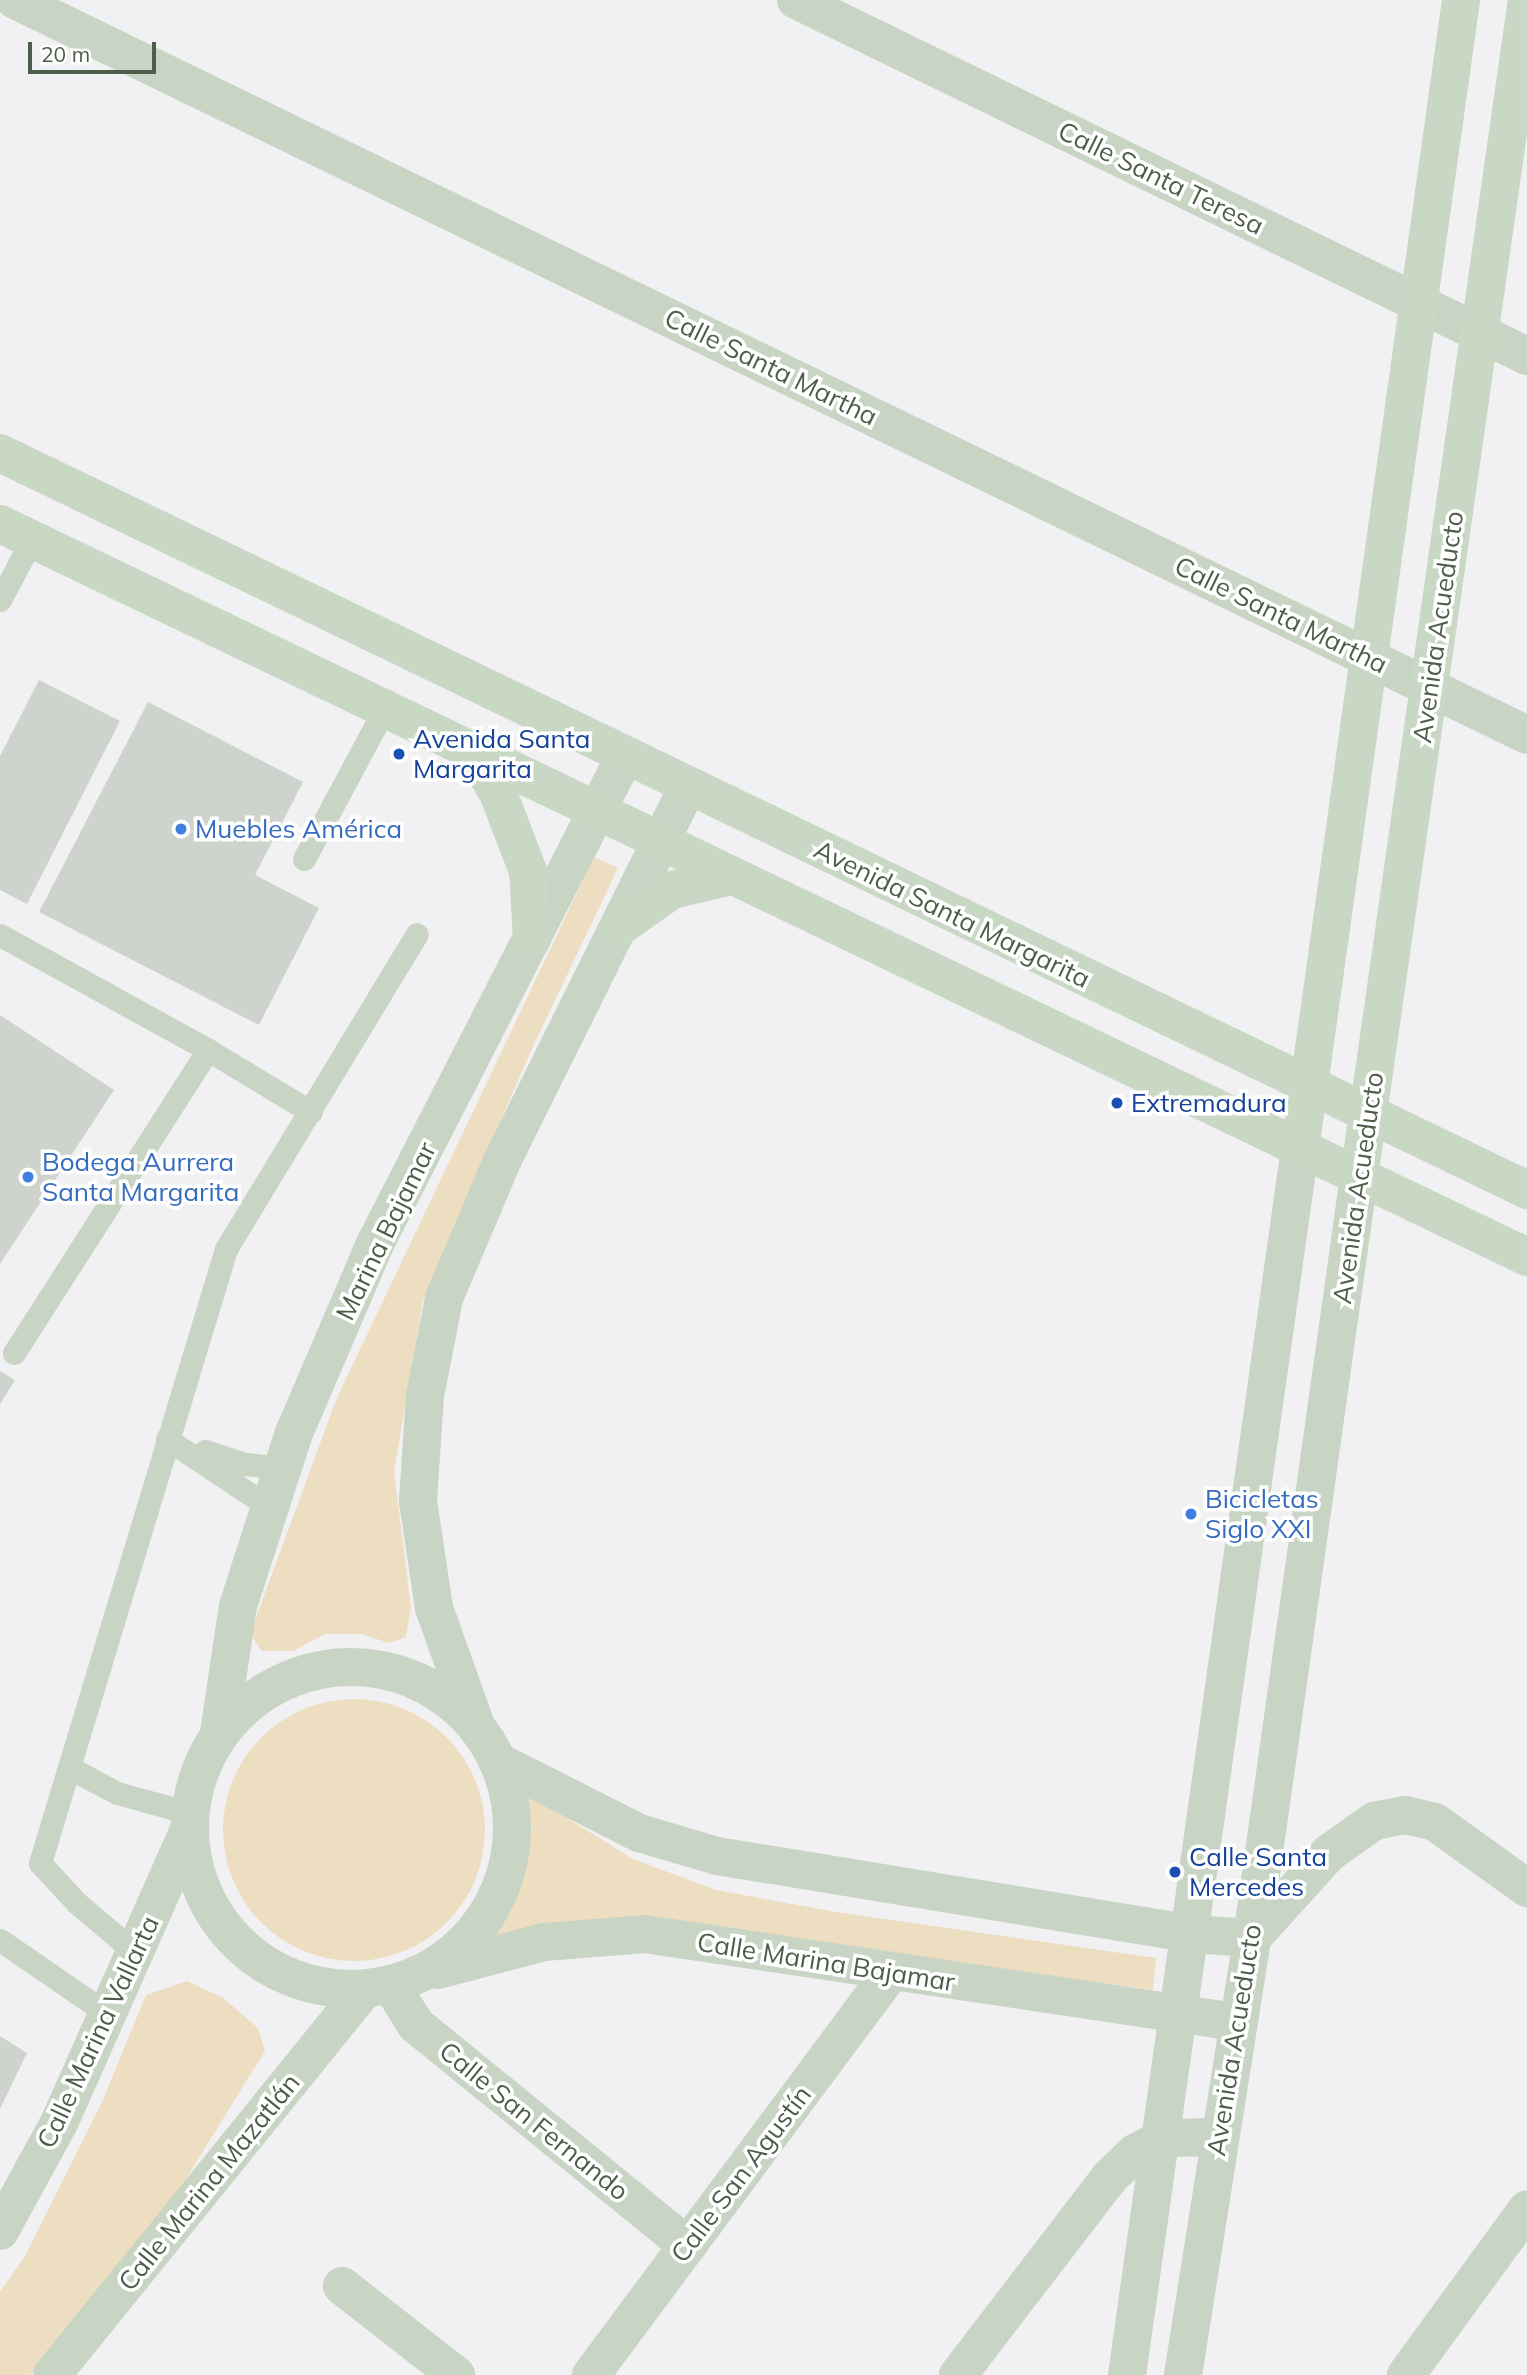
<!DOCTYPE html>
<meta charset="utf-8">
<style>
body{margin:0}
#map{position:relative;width:1527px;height:2375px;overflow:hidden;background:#f1f0f2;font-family:Mulish,sans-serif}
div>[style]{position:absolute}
.green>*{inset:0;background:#eedec1}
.round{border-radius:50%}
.building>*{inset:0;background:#ced4cd}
.service>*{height:23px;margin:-11.5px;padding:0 11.5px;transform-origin:11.5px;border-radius:11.5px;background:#c8d4c4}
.minor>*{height:38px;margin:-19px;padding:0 19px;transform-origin:19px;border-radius:19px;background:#c8d4c4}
.minor>.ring{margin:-19px;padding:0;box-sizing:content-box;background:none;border:38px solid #c8d4c4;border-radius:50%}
.tertiary>*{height:38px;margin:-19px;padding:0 19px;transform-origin:19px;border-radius:19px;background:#c8d4c4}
.secondary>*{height:38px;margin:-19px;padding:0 19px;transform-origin:19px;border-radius:19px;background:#c8d8c4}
.dots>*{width:19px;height:19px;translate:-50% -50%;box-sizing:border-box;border:4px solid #fff;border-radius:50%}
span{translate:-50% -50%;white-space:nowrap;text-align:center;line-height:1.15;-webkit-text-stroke:7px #fff;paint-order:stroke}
.street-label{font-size:26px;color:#4e5d49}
.transit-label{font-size:26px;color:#164399}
.left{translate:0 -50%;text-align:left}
.shop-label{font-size:26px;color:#366cbe}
.scale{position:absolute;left:28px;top:42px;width:128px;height:32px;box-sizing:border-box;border:4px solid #4e5d49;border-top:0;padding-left:9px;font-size:21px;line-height:24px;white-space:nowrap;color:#4e5d49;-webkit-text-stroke:5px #fff;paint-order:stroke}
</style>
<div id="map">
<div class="green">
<i style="clip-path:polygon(594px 857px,618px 868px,529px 1055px,423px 1300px,394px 1472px,411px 1607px,406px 1637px,389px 1643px,361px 1634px,325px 1634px,293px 1651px,262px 1651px,250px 1634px,336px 1400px)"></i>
<i class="round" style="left:223px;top:1699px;width:262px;height:262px"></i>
<i style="clip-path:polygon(517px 1787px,633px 1859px,716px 1890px,836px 1912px,1156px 1958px,1153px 1990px,656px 1920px,476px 1948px,512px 1892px,523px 1846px)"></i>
<i style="clip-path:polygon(187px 1981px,223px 1998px,258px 2028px,265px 2051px,169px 2206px,106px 2289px,30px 2375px,0 2375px,0 2292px,25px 2256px,102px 2102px,146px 1995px)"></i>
</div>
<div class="building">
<i style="clip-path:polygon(39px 680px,120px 721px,27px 904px,0 890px,0 756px)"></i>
<i style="clip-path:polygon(148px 702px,303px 782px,255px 875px,319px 908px,259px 1025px,39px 912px)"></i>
<i style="clip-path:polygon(0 1015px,114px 1090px,0 1264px)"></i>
<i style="clip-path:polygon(0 1371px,15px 1380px,0 1404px)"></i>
<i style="clip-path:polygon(0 2036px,27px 2053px,0 2109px)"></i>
</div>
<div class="service">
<i style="left:0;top:600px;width:69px;rotate:-62.3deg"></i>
<i style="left:304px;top:859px;width:169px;rotate:-61.8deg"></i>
<i style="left:0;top:935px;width:238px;rotate:28.9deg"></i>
<i style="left:208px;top:1050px;width:120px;rotate:31deg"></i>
<i style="left:14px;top:1353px;width:360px;rotate:-57.4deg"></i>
<i style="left:167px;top:1439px;width:123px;rotate:33.7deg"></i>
<i style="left:205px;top:1451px;width:42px;rotate:18deg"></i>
<i style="left:245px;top:1464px;width:38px;rotate:6deg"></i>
<i style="left:70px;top:1768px;width:53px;rotate:28deg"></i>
<i style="left:117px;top:1793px;width:76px;rotate:15.3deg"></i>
<i style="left:0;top:1940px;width:132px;rotate:34.5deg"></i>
<i style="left:136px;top:1953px;width:77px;rotate:-139.7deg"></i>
<i style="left:77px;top:1903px;width:54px;rotate:-132.8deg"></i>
<i style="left:40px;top:1863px;width:642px;rotate:-73.15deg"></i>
<i style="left:226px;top:1249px;width:368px;rotate:-58.8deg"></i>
</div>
<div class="minor">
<i style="left:15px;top:0;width:1681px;rotate:25.92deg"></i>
<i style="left:796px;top:0;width:813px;rotate:25.97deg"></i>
<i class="ring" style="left:190px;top:1667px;width:284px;height:284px"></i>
<i style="left:475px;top:1723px;width:122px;rotate:-109.6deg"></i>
<i style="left:434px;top:1608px;width:108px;rotate:-98.5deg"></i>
<i style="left:418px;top:1501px;width:105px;rotate:-86.2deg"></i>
<i style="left:425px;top:1396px;width:100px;rotate:-79deg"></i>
<i style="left:444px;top:1298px;width:151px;rotate:-67deg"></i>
<i style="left:503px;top:1159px;width:416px;rotate:-63.6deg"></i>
<i style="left:219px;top:1733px;width:128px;rotate:-81.5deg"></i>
<i style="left:238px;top:1606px;width:182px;rotate:-72.1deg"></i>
<i style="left:294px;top:1433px;width:208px;rotate:-66.8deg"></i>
<i style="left:376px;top:1242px;width:546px;rotate:-62.87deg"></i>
<i style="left:499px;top:1762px;width:157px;rotate:26.9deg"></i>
<i style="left:639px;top:1833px;width:81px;rotate:16.4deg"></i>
<i style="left:717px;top:1856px;width:481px;rotate:9.3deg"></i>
<i style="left:1192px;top:1934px;width:60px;rotate:3.8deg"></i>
<i style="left:1252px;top:1938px;width:115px;rotate:-47.8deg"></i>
<i style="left:1329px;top:1853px;width:55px;rotate:-35.4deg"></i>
<i style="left:1374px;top:1821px;width:32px;rotate:-11deg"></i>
<i style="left:1405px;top:1815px;width:31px;rotate:13deg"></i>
<i style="left:1435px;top:1822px;width:113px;rotate:35.7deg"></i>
<i style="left:438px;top:1970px;width:110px;rotate:-14.8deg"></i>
<i style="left:544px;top:1942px;width:101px;rotate:-4.5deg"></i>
<i style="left:645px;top:1934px;width:597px;rotate:8.48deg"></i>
<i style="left:391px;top:1985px;width:47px;rotate:58deg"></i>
<i style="left:416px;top:2025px;width:350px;rotate:39.1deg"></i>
<i style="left:0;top:2231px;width:123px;rotate:-61.4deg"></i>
<i style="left:59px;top:2123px;width:321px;rotate:-66.1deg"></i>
<i style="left:342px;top:2286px;width:145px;rotate:38deg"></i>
<i style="left:52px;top:2375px;width:497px;rotate:-51deg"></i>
<i style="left:591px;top:2375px;width:502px;rotate:-53.34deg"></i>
<i style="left:958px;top:2375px;width:250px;rotate:-52.5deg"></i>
<i style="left:1110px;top:2177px;width:35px;rotate:-44deg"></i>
<i style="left:1135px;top:2153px;width:32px;rotate:-28deg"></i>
<i style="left:1163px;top:2138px;width:55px;rotate:-1deg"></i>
<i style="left:1406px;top:2375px;width:205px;rotate:-53.9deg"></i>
</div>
<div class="tertiary">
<i style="left:1127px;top:2375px;width:1238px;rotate:-81.97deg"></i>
<i style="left:1183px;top:2375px;width:442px;rotate:-81deg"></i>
<i style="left:1252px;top:1938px;width:768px;rotate:-82deg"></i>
</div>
<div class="secondary">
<i style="left:0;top:453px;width:1696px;rotate:25.76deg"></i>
<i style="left:0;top:524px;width:1694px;rotate:25.64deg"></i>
<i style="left:475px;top:754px;width:45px;rotate:59.5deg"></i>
<i style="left:498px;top:793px;width:84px;rotate:69deg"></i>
<i style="left:528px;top:871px;width:68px;rotate:86.6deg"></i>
<i style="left:618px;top:928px;width:66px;rotate:-35.1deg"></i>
<i style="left:672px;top:890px;width:57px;rotate:-13.1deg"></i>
<i style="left:1300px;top:1149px;width:1160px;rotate:-82.02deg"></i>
<i style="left:1359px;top:1177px;width:1189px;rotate:-81.88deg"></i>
</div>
<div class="dots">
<i style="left:399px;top:754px;background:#1a4fb4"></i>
<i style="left:181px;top:829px;background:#3f7fe0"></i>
<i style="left:1117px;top:1103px;background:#1a4fb4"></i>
<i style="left:28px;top:1177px;background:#3f7fe0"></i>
<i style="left:1191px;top:1514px;background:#3f7fe0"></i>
<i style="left:1175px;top:1872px;background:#1a4fb4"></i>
</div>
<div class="street-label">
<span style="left:1161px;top:178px;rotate:26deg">Calle Santa Teresa</span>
<span style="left:771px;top:367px;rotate:26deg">Calle Santa Martha</span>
<span style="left:1281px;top:615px;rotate:26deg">Calle Santa Martha</span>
<span style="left:1438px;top:627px;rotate:-82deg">Avenida Acueducto</span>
<span style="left:952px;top:914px;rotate:26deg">Avenida Santa Margarita</span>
<span style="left:1358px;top:1188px;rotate:-82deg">Avenida Acueducto</span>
<span style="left:386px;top:1231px;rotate:-64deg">Marina Bajamar</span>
<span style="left:826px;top:1962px;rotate:9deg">Calle Marina Bajamar</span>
<span style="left:98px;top:2032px;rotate:-65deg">Calle Marina Vallarta</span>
<span style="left:1234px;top:2040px;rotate:-81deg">Avenida Acueducto</span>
<span style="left:534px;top:2121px;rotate:39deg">Calle San Fernando</span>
<span style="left:741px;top:2174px;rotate:-53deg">Calle San Agustín</span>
<span style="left:209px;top:2182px;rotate:-51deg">Calle Marina Mazatlán</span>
</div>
<div class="transit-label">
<span class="left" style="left:413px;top:754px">Avenida Santa<br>Margarita</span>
<span class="left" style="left:1131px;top:1103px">Extremadura</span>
<span class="left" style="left:1189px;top:1872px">Calle Santa<br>Mercedes</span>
</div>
<div class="shop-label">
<span class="left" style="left:195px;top:829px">Muebles América</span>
<span class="left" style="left:42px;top:1177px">Bodega Aurrera<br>Santa Margarita</span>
<span class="left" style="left:1205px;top:1514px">Bicicletas<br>Siglo XXI</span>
</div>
<div class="scale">20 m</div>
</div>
